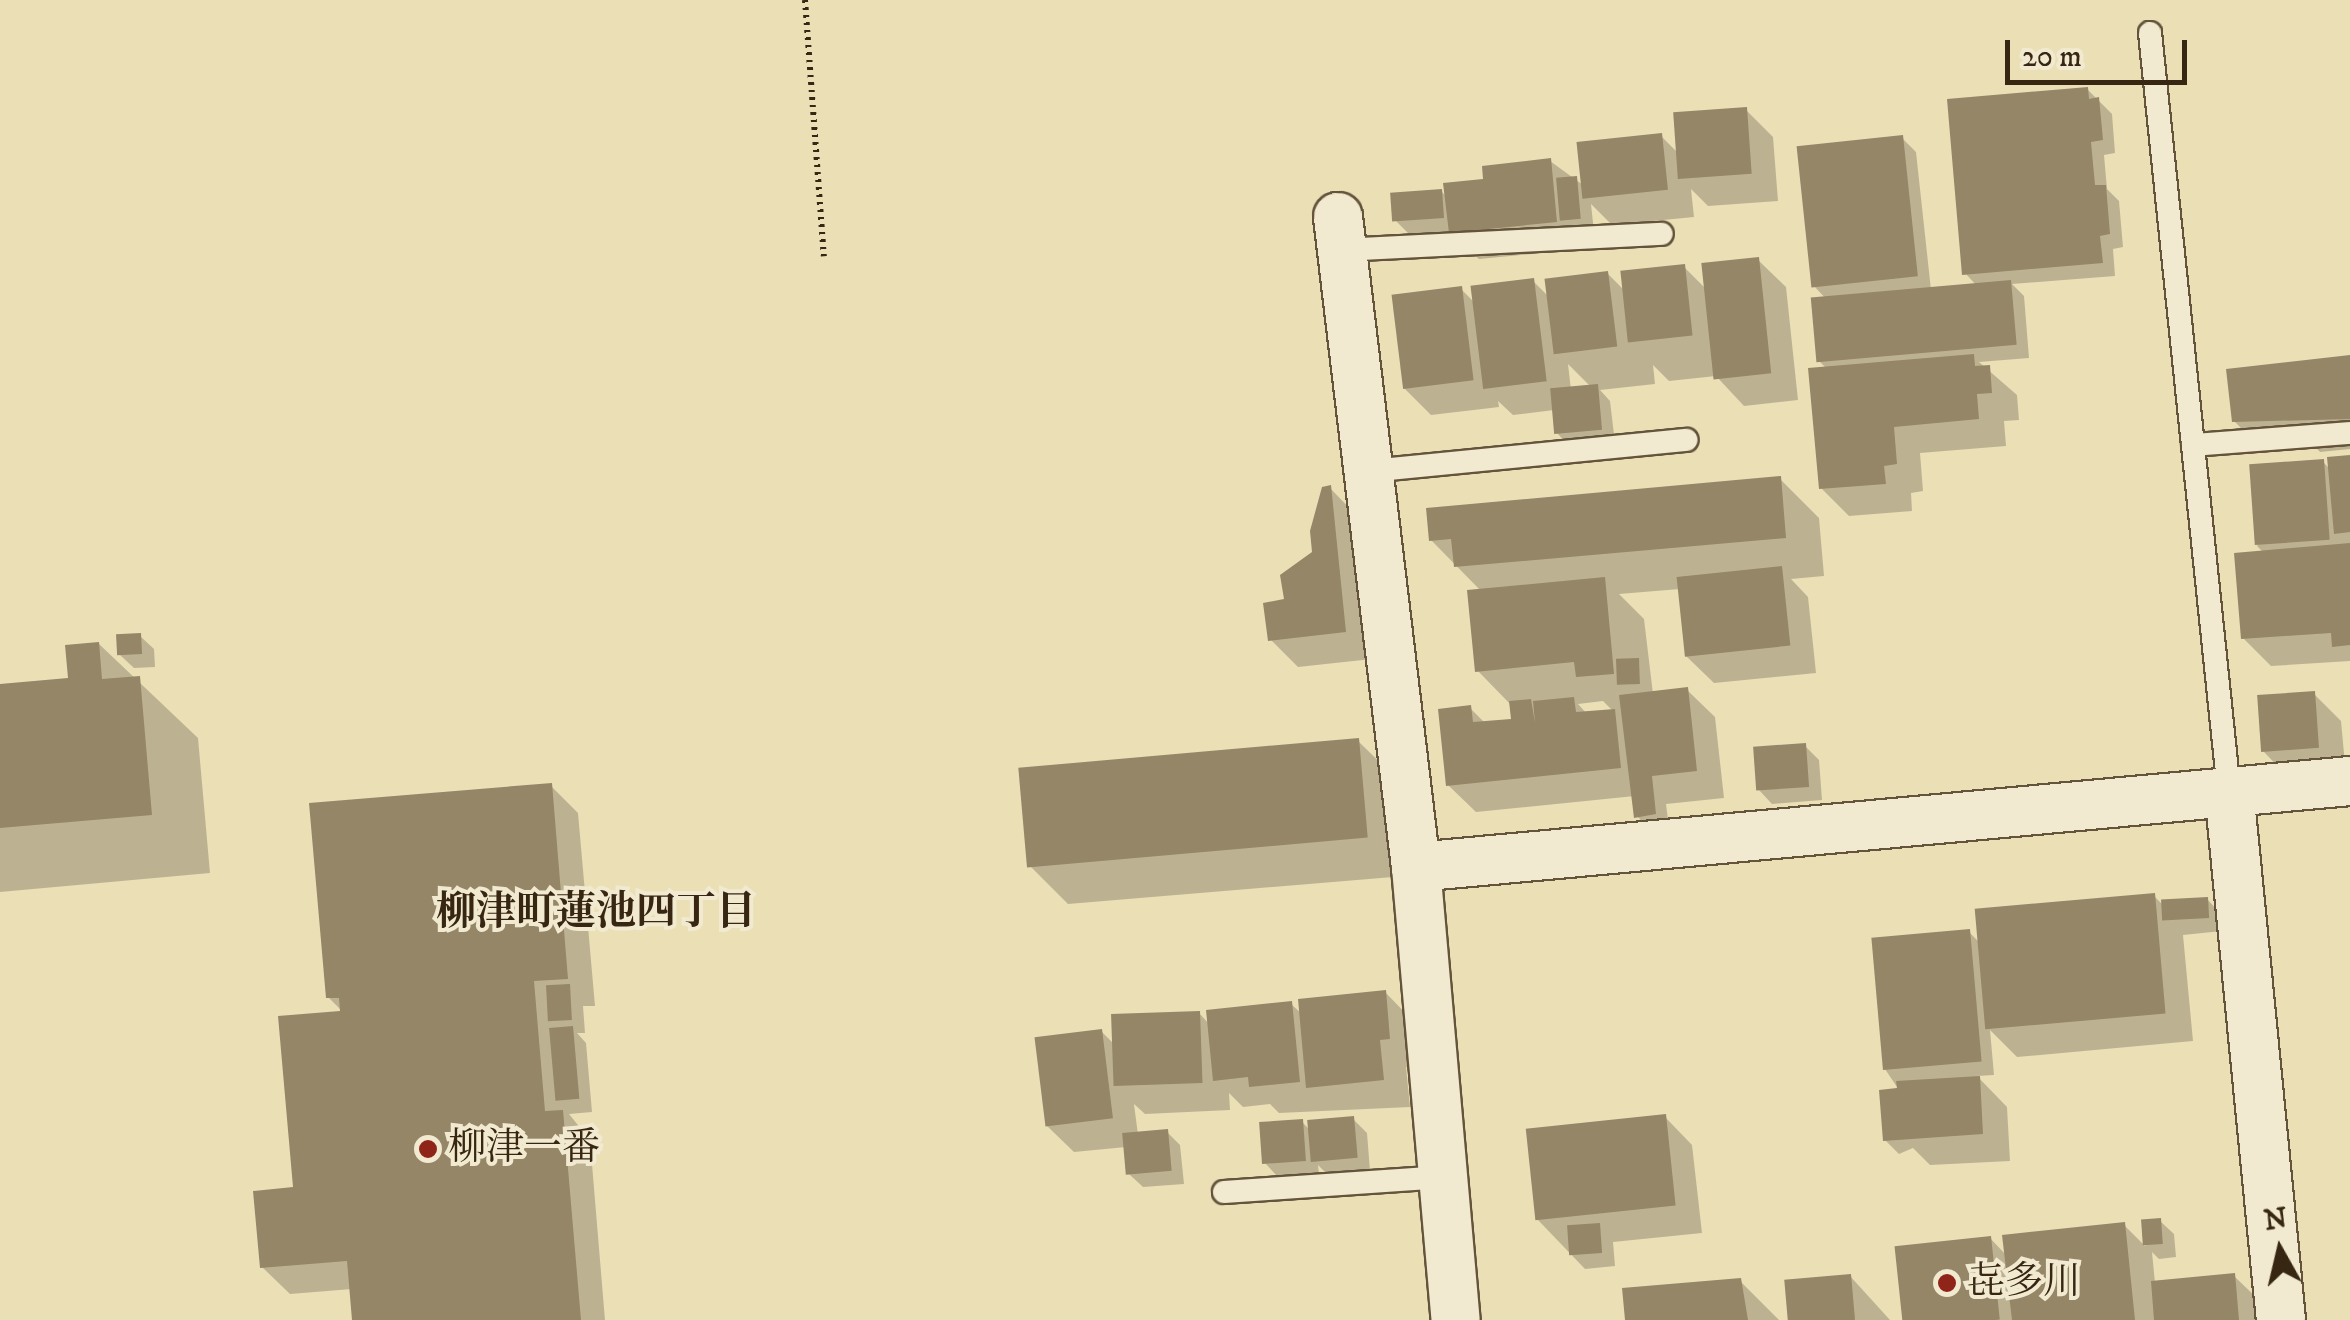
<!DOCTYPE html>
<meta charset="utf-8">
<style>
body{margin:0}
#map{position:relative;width:2350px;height:1320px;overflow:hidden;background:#ebdfb6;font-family:"IM FELL DW Pica","Noto Serif JP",serif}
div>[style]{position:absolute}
.shadow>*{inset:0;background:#0003}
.building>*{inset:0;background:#948667;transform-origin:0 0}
.path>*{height:6px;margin-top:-3px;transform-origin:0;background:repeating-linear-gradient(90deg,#362612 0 2.5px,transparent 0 7.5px)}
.roads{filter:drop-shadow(2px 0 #63543b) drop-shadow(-2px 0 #63543b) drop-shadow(0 2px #63543b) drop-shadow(0 -2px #63543b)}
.lane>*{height:22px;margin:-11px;padding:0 11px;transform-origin:11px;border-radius:11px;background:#f2ead0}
.street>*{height:48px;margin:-24px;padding:0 24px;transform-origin:24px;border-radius:24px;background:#f2ead0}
.dots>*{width:28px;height:28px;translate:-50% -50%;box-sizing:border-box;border:5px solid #f2ead0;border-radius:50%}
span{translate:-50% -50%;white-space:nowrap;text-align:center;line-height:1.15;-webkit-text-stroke:8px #f2ead0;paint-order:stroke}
.poi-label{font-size:38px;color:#362612}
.left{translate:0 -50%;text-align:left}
.neighbourhood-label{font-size:40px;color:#362612;font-weight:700}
.north{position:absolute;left:2230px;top:1200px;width:100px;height:100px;-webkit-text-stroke:8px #f2ead0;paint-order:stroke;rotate:352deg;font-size:28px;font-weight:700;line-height:40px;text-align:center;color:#362612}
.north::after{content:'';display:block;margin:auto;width:35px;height:45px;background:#362612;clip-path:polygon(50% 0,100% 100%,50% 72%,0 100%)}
.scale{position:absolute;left:2005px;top:40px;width:182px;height:45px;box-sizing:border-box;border:5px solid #362612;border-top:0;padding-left:12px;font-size:30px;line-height:35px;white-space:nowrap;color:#362612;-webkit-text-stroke:8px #f2ead0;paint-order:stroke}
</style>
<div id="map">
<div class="shadow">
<i style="clip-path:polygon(2087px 89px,2112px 114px,2115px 153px,2104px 155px,2107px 189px,2119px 201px,2123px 247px,2113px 249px,2115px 276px,2012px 284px,2024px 296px,2029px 358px,1979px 362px,2017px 395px,2019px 420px,2004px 421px,2006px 446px,1920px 453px,1923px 491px,1911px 493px,1912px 511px,1849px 516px,1821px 488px,1827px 369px,1819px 361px,1827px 300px,1814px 286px,1902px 138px,1916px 152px,1931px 290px,1977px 286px,1965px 273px)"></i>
<i style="clip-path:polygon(1746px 110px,1773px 137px,1778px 201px,1708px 206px,1691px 189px,1694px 217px,1612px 225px,1591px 204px,1594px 232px,1583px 249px,1479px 259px,1451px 232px,1410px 235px,1396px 221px,1441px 191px,1448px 198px,1550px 161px,1583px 185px,1661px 136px,1678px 153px)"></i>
<i style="clip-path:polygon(evenodd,1758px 260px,1786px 287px,1798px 400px,1744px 406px,1716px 376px,1669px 381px,1653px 365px,1655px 384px,1600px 390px,1610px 401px,1615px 443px,1570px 447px,1557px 433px,1554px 410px,1513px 415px,1498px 401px,1499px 407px,1431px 415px,1403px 387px,1461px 289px,1475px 303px,1533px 281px,1549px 297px,1608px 274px,1625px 291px,1684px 267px,1707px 290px,1758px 260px,1568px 364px,1591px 387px,1571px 390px,1568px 364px)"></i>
<i style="clip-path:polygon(2350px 358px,2350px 449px,2320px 452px,2312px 443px,2262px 449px,2234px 421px)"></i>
<i style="clip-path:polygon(2350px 457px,2350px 661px,2271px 666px,2243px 638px,2264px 553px,2257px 546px,2323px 462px,2331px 470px)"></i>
<i style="clip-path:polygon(evenodd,1780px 479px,1819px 518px,1824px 576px,1791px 579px,1808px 597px,1816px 673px,1714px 683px,1686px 656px,1680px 589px,1619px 594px,1644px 619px,1653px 694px,1687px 690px,1715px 717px,1724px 798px,1666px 804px,1669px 828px,1650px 830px,1637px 816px,1635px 796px,1476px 812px,1448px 785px,1470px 708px,1486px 724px,1514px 721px,1512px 706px,1478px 671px,1481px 591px,1431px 540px,1780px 479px,1603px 701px,1613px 711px,1587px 714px,1578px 704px,1603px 701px)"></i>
<i style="clip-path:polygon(1330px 488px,1357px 516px,1372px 659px,1298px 667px,1270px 639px,1315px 554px)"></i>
<i style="clip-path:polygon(140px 636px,154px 649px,155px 667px,134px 668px,120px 655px)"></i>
<i style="clip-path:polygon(99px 644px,198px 738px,210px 873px,0 892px,0 686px,70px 680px)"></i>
<i style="clip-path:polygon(2314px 694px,2341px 721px,2346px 775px,2291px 780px,2264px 752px)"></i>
<i style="clip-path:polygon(1358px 741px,1398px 780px,1405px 876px,1068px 904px,1029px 865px)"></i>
<i style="clip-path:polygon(1805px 746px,1819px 760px,1822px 800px,1772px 804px,1759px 790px)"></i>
<i style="clip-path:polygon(551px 786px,578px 813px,595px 1006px,583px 1006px,585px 1033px,577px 1033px,586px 1043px,592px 1112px,569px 1114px,590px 1140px,605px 1320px,354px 1320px,352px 1289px,290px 1294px,262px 1267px,296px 1190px,344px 1013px,328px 997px)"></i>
<i style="clip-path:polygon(2154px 896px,2162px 904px,2207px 899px,2220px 913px,2222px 931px,2183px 935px,2193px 1041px,2017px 1057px,1990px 1030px,1994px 1075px,1977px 1076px,2007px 1107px,2010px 1161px,1930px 1165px,1913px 1148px,1899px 1154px,1885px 1140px,1899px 1090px,1885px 1069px,1969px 932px,1981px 944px)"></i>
<i style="clip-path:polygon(1385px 992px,1412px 1020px,1416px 1066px,1406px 1067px,1410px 1107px,1279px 1113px,1270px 1104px,1243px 1107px,1229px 1093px,1230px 1110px,1145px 1114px,1134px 1104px,1138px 1135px,1167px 1132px,1180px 1145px,1184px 1184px,1143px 1187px,1129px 1174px,1126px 1147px,1074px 1152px,1046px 1125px,1101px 1031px,1115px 1045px,1199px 1013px,1210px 1025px,1291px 1004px,1302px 1014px)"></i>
<i style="clip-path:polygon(1665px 1117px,1692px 1145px,1702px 1233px,1613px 1242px,1615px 1266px,1585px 1269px,1538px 1220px)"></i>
<i style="clip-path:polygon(1353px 1119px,1367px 1133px,1370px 1171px,1328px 1175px,1318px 1165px,1319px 1174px,1278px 1177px,1265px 1163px,1302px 1122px,1311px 1131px)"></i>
<i style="clip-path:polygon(2160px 1221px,2174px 1234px,2176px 1257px,2159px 1259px,2152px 1252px,2155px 1283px,2234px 1276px,2262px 1303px,2263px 1320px,1904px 1320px,1990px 1238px,2007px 1256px,2124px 1225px,2145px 1246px)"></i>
<i style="clip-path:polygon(1850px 1276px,1890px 1320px,1790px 1320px)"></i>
<i style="clip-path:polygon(1740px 1281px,1779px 1320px,1628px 1320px)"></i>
</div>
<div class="building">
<i style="clip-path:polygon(2088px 87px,2089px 99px,2099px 97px,2103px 140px,2091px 142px,2095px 185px,2106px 185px,2110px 234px,2100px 236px,2103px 263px,1962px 275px,1947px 99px)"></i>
<i style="left:1747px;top:107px;width:67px;height:74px;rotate:86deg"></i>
<i style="left:1662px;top:133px;width:57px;height:86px;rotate:84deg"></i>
<i style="left:1903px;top:135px;width:142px;height:107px;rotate:84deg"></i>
<i style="clip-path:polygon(1551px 158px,1557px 222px,1449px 233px,1443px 183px,1483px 179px,1482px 166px)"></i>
<i style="left:1577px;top:176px;width:43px;height:21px;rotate:85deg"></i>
<i style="left:1442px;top:189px;width:29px;height:52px;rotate:86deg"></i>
<i style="left:1759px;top:257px;width:117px;height:58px;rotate:84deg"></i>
<i style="left:1685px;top:264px;width:72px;height:65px;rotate:84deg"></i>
<i style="left:1608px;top:271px;width:76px;height:64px;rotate:83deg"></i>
<i style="left:1534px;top:278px;width:104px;height:64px;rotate:83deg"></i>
<i style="left:2011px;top:280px;width:65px;height:201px;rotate:85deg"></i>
<i style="left:1462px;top:286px;width:95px;height:71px;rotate:83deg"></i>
<i style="clip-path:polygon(1974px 354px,1975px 366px,1990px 365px,1992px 393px,1977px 394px,1979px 419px,1894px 427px,1897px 464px,1884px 466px,1886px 484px,1819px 489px,1808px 368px)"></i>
<i style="clip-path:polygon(2350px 355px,2350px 419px,2232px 422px,2226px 369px)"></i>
<i style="left:1598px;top:384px;width:46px;height:48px;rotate:85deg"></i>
<i style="clip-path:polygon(2350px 455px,2350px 532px,2334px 534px,2327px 457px)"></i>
<i style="left:2324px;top:459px;width:81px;height:75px;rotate:86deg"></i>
<i style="clip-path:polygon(1781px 476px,1786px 538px,1454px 567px,1451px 539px,1429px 541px,1426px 508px)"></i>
<i style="clip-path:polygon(1331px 485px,1346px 632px,1268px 641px,1263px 603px,1284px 599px,1280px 575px,1312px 552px,1310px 531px,1322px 487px)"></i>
<i style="clip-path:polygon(2350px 543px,2350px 645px,2332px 647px,2331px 633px,2241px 639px,2234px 553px)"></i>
<i style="left:1782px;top:566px;width:80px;height:106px;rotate:84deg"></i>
<i style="clip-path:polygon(1605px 577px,1614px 674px,1576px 677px,1574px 662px,1475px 672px,1467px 590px)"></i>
<i style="left:141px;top:633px;width:21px;height:25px;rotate:87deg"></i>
<i style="clip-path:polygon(99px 642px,102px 679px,140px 676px,152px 815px,0 828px,0 684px,68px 678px,65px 645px)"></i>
<i style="left:1639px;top:658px;width:26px;height:23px;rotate:88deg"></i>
<i style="clip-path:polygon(1688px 687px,1697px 771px,1652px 776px,1656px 814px,1634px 818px,1619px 695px)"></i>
<i style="left:2315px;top:691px;width:57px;height:58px;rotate:86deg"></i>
<i style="clip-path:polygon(1574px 697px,1576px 712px,1615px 709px,1621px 768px,1446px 786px,1438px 709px,1471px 705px,1473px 722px,1511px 719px,1509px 701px,1531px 699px,1535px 723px,1533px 701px)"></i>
<i style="left:1359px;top:738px;width:100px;height:342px;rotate:85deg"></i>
<i style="left:1806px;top:743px;width:44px;height:53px;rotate:86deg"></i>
<i style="clip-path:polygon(552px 783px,568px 979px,534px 981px,545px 1111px,563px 1110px,581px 1320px,352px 1320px,347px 1261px,260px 1268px,253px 1191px,293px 1187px,278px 1016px,340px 1011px,339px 998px,326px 998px,309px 803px)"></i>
<i style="left:2155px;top:893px;width:121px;height:181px;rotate:85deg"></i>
<i style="left:2208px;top:897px;width:21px;height:47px;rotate:87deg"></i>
<i style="left:1970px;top:929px;width:133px;height:99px;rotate:85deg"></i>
<i style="left:570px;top:984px;width:36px;height:24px;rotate:87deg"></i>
<i style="clip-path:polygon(1386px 990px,1390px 1039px,1380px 1040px,1384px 1080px,1306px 1088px,1298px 999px)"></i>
<i style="clip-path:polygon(1292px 1001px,1300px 1082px,1249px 1087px,1248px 1077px,1213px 1081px,1206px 1010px)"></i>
<i style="left:1200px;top:1011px;width:72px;height:89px;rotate:88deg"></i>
<i style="left:573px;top:1026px;width:73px;height:24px;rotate:85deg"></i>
<i style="left:1102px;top:1029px;width:90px;height:68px;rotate:83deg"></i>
<i style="clip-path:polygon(1980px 1076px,1983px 1134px,1883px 1141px,1879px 1090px,1897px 1088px,1896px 1081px)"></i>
<i style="left:1666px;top:1114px;width:92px;height:141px;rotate:84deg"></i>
<i style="left:1354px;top:1116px;width:42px;height:47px;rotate:85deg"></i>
<i style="left:1303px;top:1119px;width:42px;height:44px;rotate:86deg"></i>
<i style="left:1168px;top:1129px;width:42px;height:46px;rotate:85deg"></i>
<i style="left:2161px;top:1218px;width:26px;height:20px;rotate:86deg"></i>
<i style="clip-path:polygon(2125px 1222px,2135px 1320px,2012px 1320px,2002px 1235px)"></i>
<i style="left:1600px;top:1223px;width:30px;height:33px;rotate:86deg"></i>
<i style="left:1991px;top:1236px;width:84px;height:97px;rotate:84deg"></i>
<i style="clip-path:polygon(2235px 1273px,2239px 1320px,2154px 1320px,2151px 1281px)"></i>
<i style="left:1851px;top:1274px;width:46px;height:67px;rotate:85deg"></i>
<i style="clip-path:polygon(1741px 1278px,1748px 1320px,1625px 1320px,1622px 1288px)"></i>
</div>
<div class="path">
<i style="left:805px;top:0;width:257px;rotate:85.8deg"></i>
</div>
<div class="roads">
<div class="lane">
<i style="left:2150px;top:33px;width:762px;rotate:84.05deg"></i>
<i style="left:1342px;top:250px;width:320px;rotate:-2.9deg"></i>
<i style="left:2193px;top:445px;width:157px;rotate:-4.4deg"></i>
<i style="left:1369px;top:471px;width:319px;rotate:-5.6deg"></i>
<i style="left:1224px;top:1192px;width:220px;rotate:-3.9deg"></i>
</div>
<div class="street">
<i style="left:1338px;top:217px;width:655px;rotate:83.16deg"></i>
<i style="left:1416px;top:867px;width:455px;rotate:85deg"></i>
<i style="left:2229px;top:791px;width:532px;rotate:84.39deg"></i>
<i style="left:1416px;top:867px;width:938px;rotate:-5.26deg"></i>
</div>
</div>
<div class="dots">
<i style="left:428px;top:1149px;background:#8f2418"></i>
<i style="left:1947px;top:1283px;background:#8f2418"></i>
</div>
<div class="poi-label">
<span class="left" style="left:448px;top:1149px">柳津一番</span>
<span class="left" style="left:1967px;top:1283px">㐂多川</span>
</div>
<div class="neighbourhood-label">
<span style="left:596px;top:913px">柳津町蓮池四丁目</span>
</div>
<div class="north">N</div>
<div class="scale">20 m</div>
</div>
